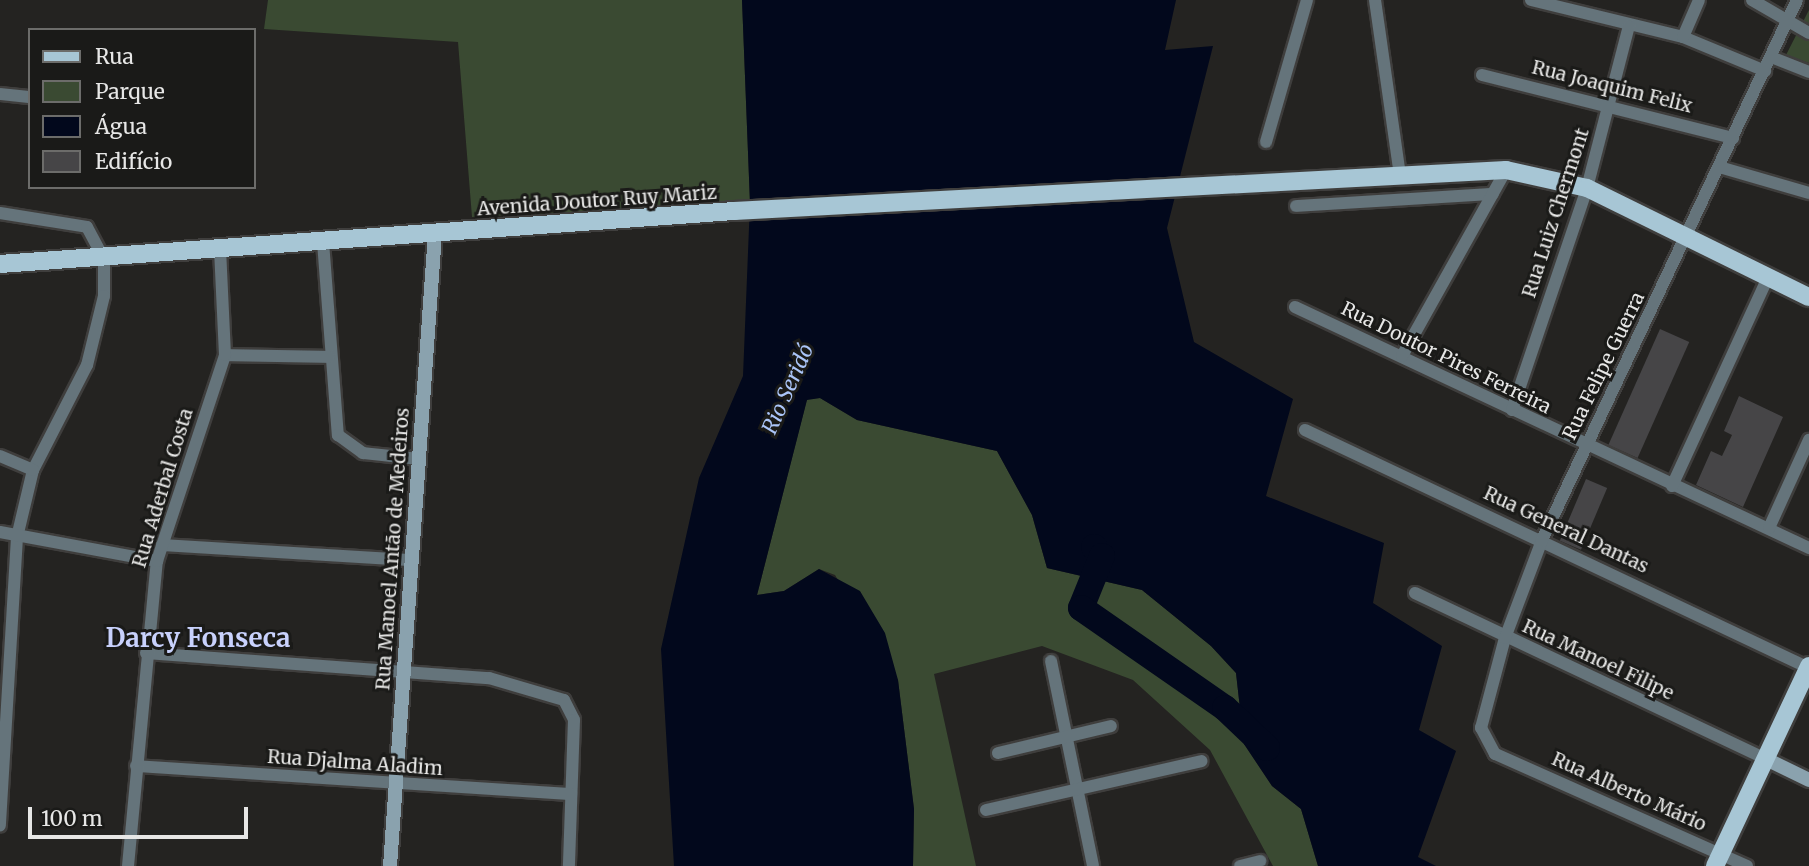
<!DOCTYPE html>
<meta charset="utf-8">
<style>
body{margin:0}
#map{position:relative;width:1809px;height:866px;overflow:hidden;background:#242321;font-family:Merriweather,serif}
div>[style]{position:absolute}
.green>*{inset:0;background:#3a4a32}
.water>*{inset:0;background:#02081c}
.river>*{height:26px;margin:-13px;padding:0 13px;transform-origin:13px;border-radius:13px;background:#02081c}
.building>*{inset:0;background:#464547;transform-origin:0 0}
.roads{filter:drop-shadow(2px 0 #3f3e3d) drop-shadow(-2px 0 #3f3e3d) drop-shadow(0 2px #3f3e3d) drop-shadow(0 -2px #3f3e3d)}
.street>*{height:12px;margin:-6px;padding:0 6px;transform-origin:6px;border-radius:6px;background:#65747b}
.secondary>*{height:14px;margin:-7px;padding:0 7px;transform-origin:7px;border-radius:7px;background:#8aa2ae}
.primary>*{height:18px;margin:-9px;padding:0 9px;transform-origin:9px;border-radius:9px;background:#a7c6d5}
span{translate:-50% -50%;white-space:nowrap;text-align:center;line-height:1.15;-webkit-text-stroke:6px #1a1a18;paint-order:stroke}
.street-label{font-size:19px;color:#e7e7e6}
.water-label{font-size:21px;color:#abc5f8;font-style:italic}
.district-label{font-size:26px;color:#c8d1fc;font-weight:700}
.legend{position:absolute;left:28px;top:28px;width:228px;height:161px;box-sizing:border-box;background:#1a1a18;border:2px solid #6c6c6a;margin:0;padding:9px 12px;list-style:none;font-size:21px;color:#e7e7e6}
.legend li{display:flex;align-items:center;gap:14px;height:35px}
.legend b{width:35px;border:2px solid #6c6c6a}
.scale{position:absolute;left:28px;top:807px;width:220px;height:32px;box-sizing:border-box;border:4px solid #e7e7e6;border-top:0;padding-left:9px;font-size:21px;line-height:24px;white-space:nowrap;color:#e7e7e6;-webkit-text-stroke:5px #1a1a18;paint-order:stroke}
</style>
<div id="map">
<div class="green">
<i style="clip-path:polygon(268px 0,742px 0,750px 203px,472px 217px,458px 42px,264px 29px)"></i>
<i style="clip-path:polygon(1809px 10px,1809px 63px,1786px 55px)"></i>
<i style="clip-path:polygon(820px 398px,857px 420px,997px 451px,1032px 515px,1047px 568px,1142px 590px,1211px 646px,1236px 673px,1244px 744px,1272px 786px,1301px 809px,1318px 866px,1273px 866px,1210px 750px,1133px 680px,1042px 646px,934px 674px,976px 866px,913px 866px,914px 809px,898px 680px,835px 575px,819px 569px,784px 591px,757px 595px,807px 399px)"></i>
</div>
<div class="water">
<i style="clip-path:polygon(742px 0,1176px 0,1165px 50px,1213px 46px,1167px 228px,1194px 342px,1293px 399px,1266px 496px,1384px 543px,1373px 603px,1442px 646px,1419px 730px,1456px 751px,1418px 857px,1436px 866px,1318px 866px,1301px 809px,1272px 786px,1244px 744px,1236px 673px,1211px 646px,1142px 590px,1047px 568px,1032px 515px,997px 451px,857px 420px,820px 398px,807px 400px,757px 595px,784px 591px,819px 569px,860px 591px,885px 633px,898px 680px,914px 809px,913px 866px,674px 866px,661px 649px,699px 478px,743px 376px,750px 203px)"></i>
</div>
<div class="river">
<i style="left:1094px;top:547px;width:12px;rotate:48deg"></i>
<i style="left:1102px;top:556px;width:56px;rotate:112deg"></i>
<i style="left:1081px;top:608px;width:175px;rotate:34.8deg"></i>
<i style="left:1225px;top:708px;width:58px;rotate:43.6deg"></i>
</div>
<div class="building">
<i style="left:1660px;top:329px;width:32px;height:127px;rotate:24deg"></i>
<i style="clip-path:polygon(1739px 396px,1783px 417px,1743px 507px,1696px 485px,1711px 451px,1722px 456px,1732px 435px,1724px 431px)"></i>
<i style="left:1586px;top:479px;width:23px;height:67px;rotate:23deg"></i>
</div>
<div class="roads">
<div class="street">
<i style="left:1375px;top:0;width:177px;rotate:81.9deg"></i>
<i style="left:1531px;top:0;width:156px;rotate:13.7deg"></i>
<i style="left:1683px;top:37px;width:89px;rotate:22.5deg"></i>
<i style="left:1752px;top:0;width:66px;rotate:30.1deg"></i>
<i style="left:1683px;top:37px;width:40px;rotate:-66.6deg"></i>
<i style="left:1771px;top:57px;width:41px;rotate:21.5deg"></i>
<i style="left:1482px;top:75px;width:259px;rotate:14.1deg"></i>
<i style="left:0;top:94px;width:30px;rotate:6deg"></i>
<i style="left:1266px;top:142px;width:148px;rotate:-73.9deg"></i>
<i style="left:1719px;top:167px;width:94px;rotate:16.1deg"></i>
<i style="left:1296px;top:206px;width:197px;rotate:-3.5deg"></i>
<i style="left:0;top:213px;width:88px;rotate:9.1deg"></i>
<i style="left:87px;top:227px;width:36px;rotate:62deg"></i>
<i style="left:104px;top:259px;width:37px;rotate:90deg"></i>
<i style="left:104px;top:296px;width:71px;rotate:103.8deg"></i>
<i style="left:87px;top:365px;width:118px;rotate:117.2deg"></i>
<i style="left:33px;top:470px;width:69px;rotate:103.4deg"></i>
<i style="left:17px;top:537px;width:289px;rotate:93.4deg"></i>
<i style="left:323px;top:242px;width:194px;rotate:85.6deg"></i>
<i style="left:338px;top:435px;width:31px;rotate:36deg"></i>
<i style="left:363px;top:453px;width:55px;rotate:6.2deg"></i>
<i style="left:1295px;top:307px;width:568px;rotate:25.12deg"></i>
<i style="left:225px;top:355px;width:104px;rotate:1.1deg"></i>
<i style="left:1402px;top:356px;width:213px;rotate:-60.8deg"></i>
<i style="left:1512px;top:410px;width:234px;rotate:-71.3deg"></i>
<i style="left:1587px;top:188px;width:167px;rotate:-75.5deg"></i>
<i style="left:1305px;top:430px;width:557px;rotate:25.28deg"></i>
<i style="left:0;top:456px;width:36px;rotate:23deg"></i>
<i style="left:1672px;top:486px;width:230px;rotate:-65.3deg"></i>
<i style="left:1769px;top:528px;width:97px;rotate:-65.6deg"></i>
<i style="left:0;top:532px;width:160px;rotate:10.5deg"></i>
<i style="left:162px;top:545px;width:247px;rotate:3.5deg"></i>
<i style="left:1415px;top:593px;width:388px;rotate:25.3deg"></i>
<i style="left:146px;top:653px;width:344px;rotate:4.2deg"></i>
<i style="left:489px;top:678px;width:78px;rotate:16.3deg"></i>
<i style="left:564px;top:700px;width:22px;rotate:63deg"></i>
<i style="left:574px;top:720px;width:146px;rotate:92deg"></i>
<i style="left:1051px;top:661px;width:209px;rotate:78.4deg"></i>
<i style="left:998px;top:753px;width:116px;rotate:-13.4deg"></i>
<i style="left:136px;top:766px;width:436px;rotate:3.7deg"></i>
<i style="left:986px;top:810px;width:221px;rotate:-12.8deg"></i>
<i style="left:128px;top:866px;width:306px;rotate:-84.6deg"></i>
<i style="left:157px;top:561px;width:217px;rotate:-71.7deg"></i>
<i style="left:225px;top:355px;width:105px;rotate:-92.7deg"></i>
<i style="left:1240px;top:866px;width:21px;rotate:-14deg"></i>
<i style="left:1747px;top:866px;width:276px;rotate:-156deg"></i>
<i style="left:1495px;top:754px;width:30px;rotate:-118deg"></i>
<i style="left:1481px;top:728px;width:93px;rotate:-75.1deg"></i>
<i style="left:1505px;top:638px;width:105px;rotate:-69.3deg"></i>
<i style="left:1542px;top:540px;width:597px;rotate:-64.72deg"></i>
</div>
<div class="secondary">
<i style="left:1766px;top:759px;width:48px;rotate:26deg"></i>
<i style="left:390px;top:866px;width:634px;rotate:-85.93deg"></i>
</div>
<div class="primary">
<i style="left:0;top:264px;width:736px;rotate:-4.13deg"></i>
<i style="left:734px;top:211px;width:773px;rotate:-3.04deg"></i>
<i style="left:1506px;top:170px;width:83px;rotate:12.5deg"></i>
<i style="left:1587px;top:188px;width:247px;rotate:26.2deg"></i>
<i style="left:1715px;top:866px;width:221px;rotate:-64.8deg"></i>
</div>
</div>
<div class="street-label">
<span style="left:1612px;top:87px;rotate:14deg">Rua Joaquim Felix</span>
<span style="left:597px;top:201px;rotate:-4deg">Avenida Doutor Ruy Mariz</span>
<span style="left:1556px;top:213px;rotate:-72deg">Rua Luiz Chermont</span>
<span style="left:1446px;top:358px;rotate:26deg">Rua Doutor Pires Ferreira</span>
<span style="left:1604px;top:366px;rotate:-64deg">Rua Felipe Guerra</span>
<span style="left:163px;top:488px;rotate:-73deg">Rua Aderbal Costa</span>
<span style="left:1566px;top:530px;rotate:25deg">Rua General Dantas</span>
<span style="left:393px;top:549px;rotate:-86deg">Rua Manoel Antão de Medeiros</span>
<span style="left:1598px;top:660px;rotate:25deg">Rua Manoel Filipe</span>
<span style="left:355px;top:763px;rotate:4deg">Rua Djalma Aladim</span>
<span style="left:1629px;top:792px;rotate:24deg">Rua Alberto Mário</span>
</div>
<div class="water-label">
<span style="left:788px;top:389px;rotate:-66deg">Rio Seridó</span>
</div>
<div class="district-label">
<span style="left:198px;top:638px">Darcy Fonseca</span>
</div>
<ul class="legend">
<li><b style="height:9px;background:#a7c6d5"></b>Rua</li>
<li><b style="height:19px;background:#3a4a32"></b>Parque</li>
<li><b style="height:19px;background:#02081c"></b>Água</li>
<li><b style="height:19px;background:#464547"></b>Edifício</li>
</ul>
<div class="scale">100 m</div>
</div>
